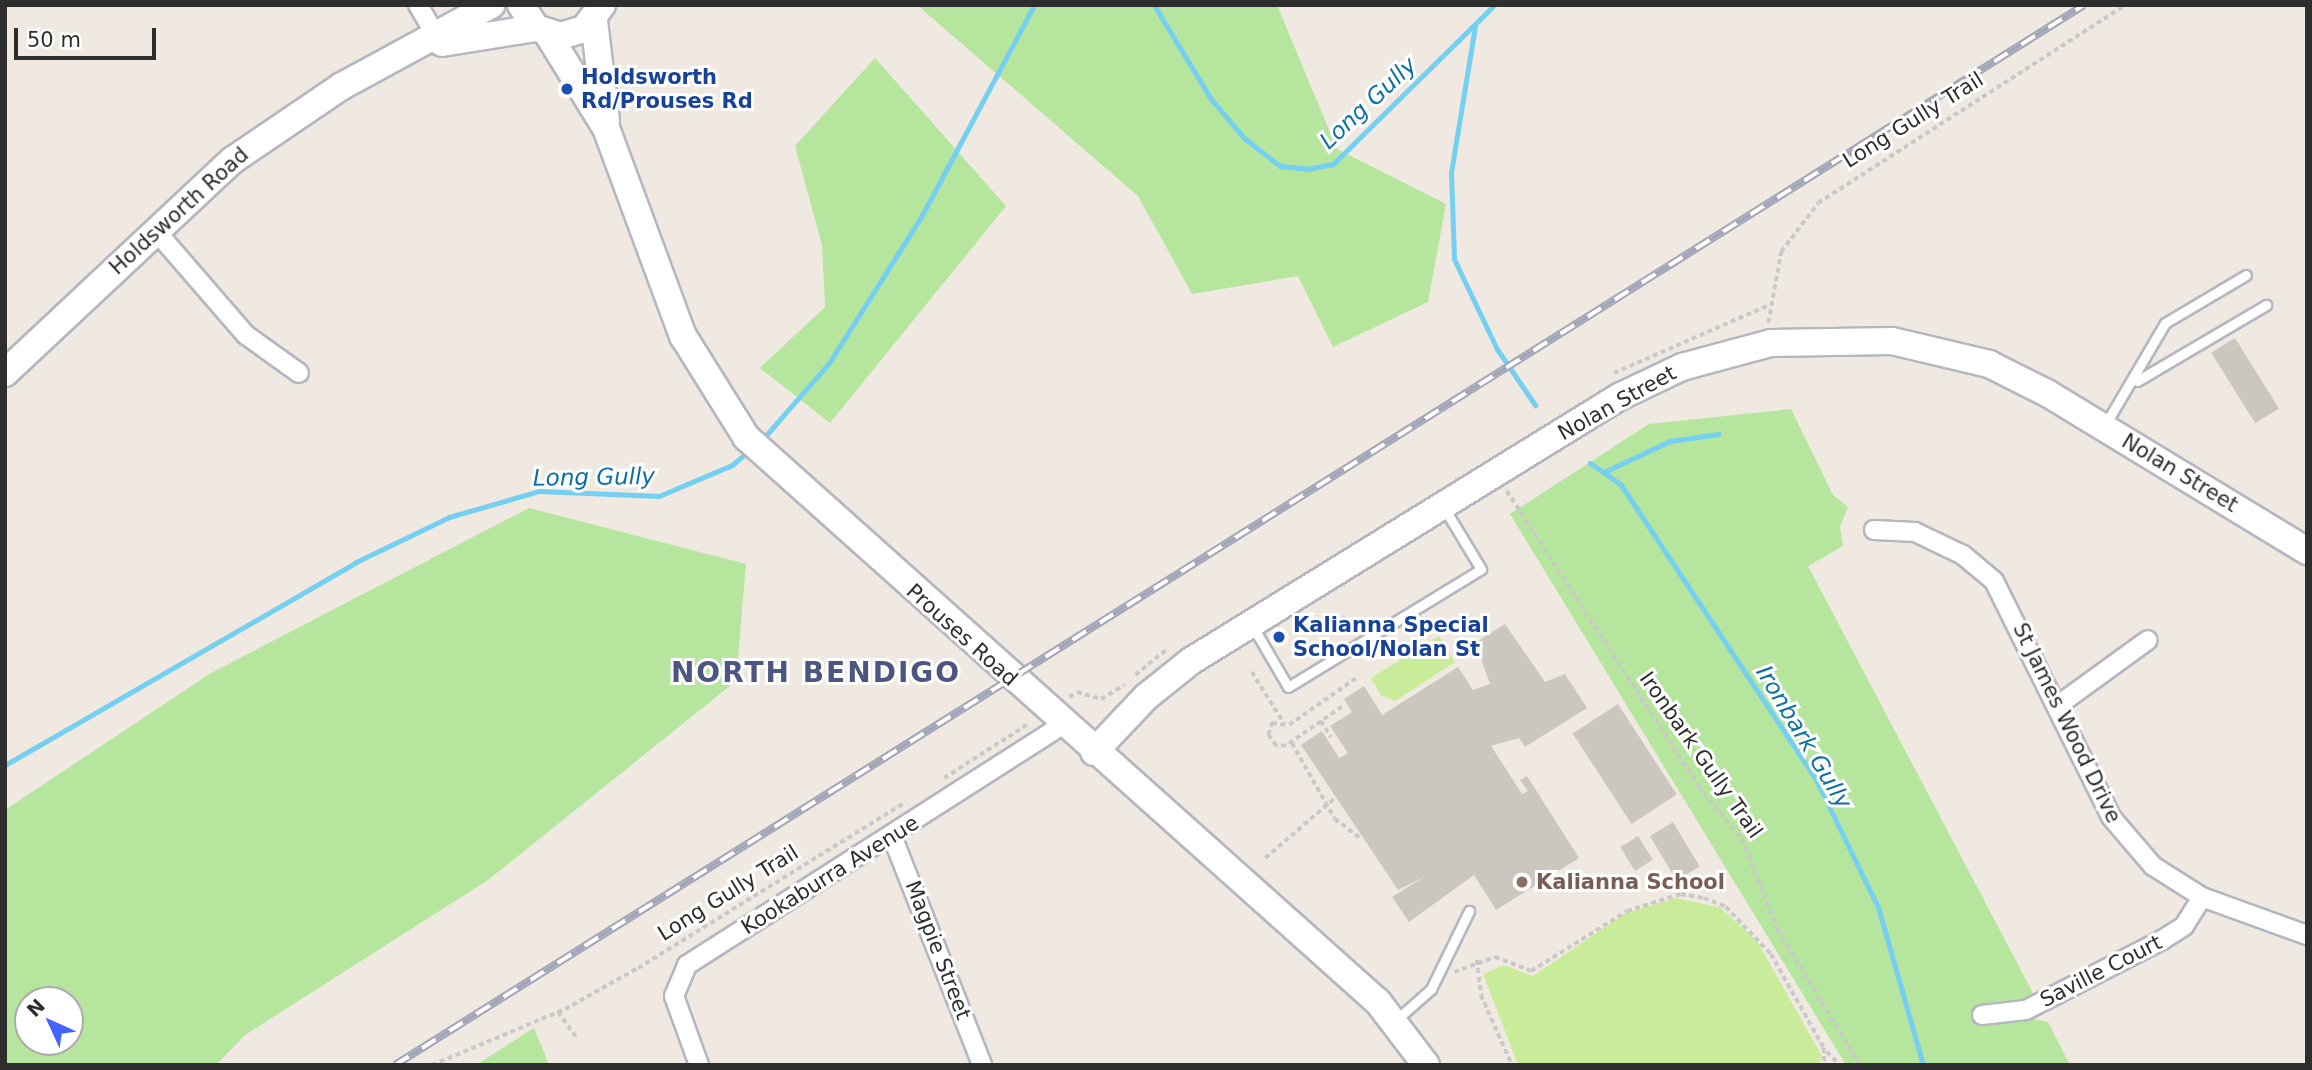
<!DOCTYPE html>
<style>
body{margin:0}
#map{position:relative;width:2312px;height:1070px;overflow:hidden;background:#efe9e1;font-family:"DejaVu Sans",sans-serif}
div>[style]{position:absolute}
.green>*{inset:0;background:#b6e59e}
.pitch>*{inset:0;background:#c9ec9a}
.stream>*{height:5px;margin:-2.5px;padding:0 2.5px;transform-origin:2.5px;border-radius:2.5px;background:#75cff0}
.building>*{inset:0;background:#cbc7bf;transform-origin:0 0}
.path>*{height:3.5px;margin-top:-1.75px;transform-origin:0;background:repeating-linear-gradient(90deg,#c9c9c9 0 5px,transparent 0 8.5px)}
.roads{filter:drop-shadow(2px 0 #b4b7c1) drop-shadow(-2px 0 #b4b7c1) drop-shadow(0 2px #b4b7c1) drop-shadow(0 -2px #b4b7c1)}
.lane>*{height:9px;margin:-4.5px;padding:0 4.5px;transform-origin:4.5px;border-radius:4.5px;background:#fff}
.street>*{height:18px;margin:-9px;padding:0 9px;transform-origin:9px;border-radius:9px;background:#fff}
.secondary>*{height:26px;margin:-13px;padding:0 13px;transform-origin:13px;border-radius:13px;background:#fff}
.rail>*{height:8px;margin-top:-4px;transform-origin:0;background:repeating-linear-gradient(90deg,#fff 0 16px,#a3a6b8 0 32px);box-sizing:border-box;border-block:2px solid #a3a6b8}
.dots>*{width:19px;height:19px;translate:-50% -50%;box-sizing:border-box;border:4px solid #fff;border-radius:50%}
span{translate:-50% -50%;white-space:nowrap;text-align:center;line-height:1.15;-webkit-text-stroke:6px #fff;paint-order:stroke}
.transit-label{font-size:21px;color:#164399;font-weight:700}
.left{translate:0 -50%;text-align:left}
.street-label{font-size:21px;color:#2e2e2e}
.education-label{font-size:21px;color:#785e54;font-weight:700}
.water-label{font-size:23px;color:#0d6fa3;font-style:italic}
.district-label{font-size:28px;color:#4d5680;font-weight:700;letter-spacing:2px}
.frame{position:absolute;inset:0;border:7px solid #2e2e2e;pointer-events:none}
.north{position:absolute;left:14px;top:986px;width:70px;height:70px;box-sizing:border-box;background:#fff;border:2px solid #ababab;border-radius:50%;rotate:315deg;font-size:19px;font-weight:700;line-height:28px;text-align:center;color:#2e2e2e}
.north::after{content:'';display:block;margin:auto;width:24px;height:32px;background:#4264fb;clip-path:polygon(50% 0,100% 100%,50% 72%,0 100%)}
.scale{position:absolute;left:14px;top:28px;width:142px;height:32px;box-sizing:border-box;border:4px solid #2e2e2e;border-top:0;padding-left:9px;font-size:21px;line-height:24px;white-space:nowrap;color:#2e2e2e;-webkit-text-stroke:5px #fff;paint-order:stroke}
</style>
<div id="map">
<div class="green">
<i style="clip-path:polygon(917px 5px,1277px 5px,1337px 149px,1446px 204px,1428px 302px,1333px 347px,1298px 276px,1192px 294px,1138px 196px)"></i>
<i style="clip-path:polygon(875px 58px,1006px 206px,830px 423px,760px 368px,825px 307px,822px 245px,795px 146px)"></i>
<i style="clip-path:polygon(1791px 409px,1833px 495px,1848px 507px,1840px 527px,1843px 546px,1808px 566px,2034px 995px,2022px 1001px,2030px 1018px,2048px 1022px,2070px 1065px,1846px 1065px,1510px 514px,1649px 424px)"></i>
<i style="clip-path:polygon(evenodd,529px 508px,746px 564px,736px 681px,488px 880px,245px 1035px,216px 1065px,5px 1065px,5px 810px,211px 673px,529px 508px,70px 1000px,70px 1042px,28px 1042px,28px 1000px,70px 1000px)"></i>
<i style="clip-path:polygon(534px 1028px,549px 1065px,476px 1065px)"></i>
</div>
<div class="pitch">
<i style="clip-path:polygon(1439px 636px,1455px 662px,1395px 701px,1381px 695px,1371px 678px)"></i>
<i style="clip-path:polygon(1676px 898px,1721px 908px,1757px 941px,1822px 1056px,1819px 1065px,1518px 1065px,1483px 974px,1504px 965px,1533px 976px,1626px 913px)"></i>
</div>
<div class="stream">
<i style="left:1154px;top:5px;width:110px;rotate:58.8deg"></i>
<i style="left:1211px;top:99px;width:51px;rotate:49.8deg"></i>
<i style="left:1244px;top:138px;width:46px;rotate:37.9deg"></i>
<i style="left:1280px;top:166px;width:27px;rotate:6deg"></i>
<i style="left:1307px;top:169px;width:26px;rotate:-11deg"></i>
<i style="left:1333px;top:164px;width:226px;rotate:-44.6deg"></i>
<i style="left:1475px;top:26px;width:148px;rotate:99.3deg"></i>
<i style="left:1451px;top:172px;width:87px;rotate:88deg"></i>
<i style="left:1454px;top:259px;width:100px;rotate:64.5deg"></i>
<i style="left:1497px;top:349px;width:68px;rotate:55.8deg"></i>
<i style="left:761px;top:441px;width:103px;rotate:-48.9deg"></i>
<i style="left:829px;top:363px;width:173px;rotate:-57.8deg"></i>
<i style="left:921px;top:217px;width:240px;rotate:-61.9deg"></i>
<i style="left:1590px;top:463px;width:38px;rotate:35deg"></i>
<i style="left:1621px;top:485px;width:354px;rotate:56.5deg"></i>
<i style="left:1816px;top:780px;width:141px;rotate:64deg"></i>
<i style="left:1878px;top:907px;width:164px;rotate:74.1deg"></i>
<i style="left:1606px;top:471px;width:71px;rotate:-25.1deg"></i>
<i style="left:1670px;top:441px;width:49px;rotate:-8.3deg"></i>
<i style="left:5px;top:765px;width:405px;rotate:-30deg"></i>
<i style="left:356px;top:562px;width:103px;rotate:-25.8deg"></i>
<i style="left:449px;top:517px;width:94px;rotate:-16.1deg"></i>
<i style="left:539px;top:491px;width:120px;rotate:2.4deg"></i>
<i style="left:659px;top:496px;width:79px;rotate:-23deg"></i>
<i style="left:732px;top:465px;width:25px;rotate:-40deg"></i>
</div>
<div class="building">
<i style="left:2235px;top:338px;width:83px;height:28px;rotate:58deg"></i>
<i style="clip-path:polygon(1505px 624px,1545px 682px,1565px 674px,1587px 708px,1525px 747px,1519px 738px,1491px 746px,1522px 794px,1528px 791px,1520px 780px,1527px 776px,1579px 858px,1496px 910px,1474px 875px,1409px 922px,1392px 897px,1424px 877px,1398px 890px,1301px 745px,1322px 731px,1339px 758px,1348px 753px,1330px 726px,1352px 712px,1344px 699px,1364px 686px,1382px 715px,1458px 667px,1473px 690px,1490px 684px,1475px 643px)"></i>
<i style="left:1618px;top:704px;width:108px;height:54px;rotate:57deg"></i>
<i style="left:1673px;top:822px;width:52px;height:27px;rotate:59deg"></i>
<i style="left:1638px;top:836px;width:28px;height:21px;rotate:58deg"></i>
</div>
<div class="path">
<i style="left:1768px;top:323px;width:72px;rotate:-79.6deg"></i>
<i style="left:1781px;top:252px;width:61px;rotate:-52.9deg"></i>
<i style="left:1818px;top:203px;width:365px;rotate:-32.8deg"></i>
<i style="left:1614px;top:373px;width:169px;rotate:-23.7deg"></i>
<i style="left:1507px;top:491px;width:353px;rotate:57deg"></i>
<i style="left:1699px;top:787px;width:67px;rotate:50.4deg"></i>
<i style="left:1742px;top:839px;width:98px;rotate:68.4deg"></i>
<i style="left:1778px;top:930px;width:158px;rotate:58.7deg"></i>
<i style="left:1343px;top:616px;width:20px;rotate:60deg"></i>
<i style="left:1252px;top:672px;width:60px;rotate:57.9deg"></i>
<i style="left:1135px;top:675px;width:41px;rotate:-39.1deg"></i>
<i style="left:1069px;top:697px;width:9px;rotate:-32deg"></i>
<i style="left:1077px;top:692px;width:25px;rotate:16deg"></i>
<i style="left:1101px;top:699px;width:27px;rotate:-31deg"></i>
<i style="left:1342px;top:707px;width:68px;rotate:145.1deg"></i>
<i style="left:1286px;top:746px;width:10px;rotate:180deg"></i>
<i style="left:1276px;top:746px;width:14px;rotate:-126deg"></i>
<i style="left:1268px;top:735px;width:13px;rotate:-72deg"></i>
<i style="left:1272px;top:723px;width:17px;rotate:7deg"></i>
<i style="left:1289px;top:725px;width:85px;rotate:-35deg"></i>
<i style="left:1321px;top:721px;width:19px;rotate:58deg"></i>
<i style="left:1292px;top:743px;width:87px;rotate:60.5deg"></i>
<i style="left:1335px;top:819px;width:34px;rotate:37deg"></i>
<i style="left:944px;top:778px;width:100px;rotate:-32.7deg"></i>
<i style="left:1265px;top:858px;width:94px;rotate:-40.7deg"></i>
<i style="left:1477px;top:960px;width:35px;rotate:83deg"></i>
<i style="left:1481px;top:995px;width:77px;rotate:66.1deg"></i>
<i style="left:1454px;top:972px;width:44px;rotate:-20.1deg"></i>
<i style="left:1495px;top:957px;width:39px;rotate:21deg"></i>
<i style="left:1531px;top:971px;width:113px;rotate:-32deg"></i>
<i style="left:1627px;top:911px;width:57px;rotate:-17.5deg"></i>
<i style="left:1681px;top:894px;width:23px;rotate:10deg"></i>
<i style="left:1704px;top:898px;width:24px;rotate:22deg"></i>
<i style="left:1726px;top:907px;width:65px;rotate:46.2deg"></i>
<i style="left:1771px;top:954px;width:108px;rotate:60.6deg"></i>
<i style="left:1824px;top:1048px;width:17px;rotate:87deg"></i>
<i style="left:558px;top:1012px;width:34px;rotate:54deg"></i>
<i style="left:1827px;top:1052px;width:18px;rotate:45deg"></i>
<i style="left:432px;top:1065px;width:144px;rotate:-22.8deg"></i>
<i style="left:565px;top:1009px;width:84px;rotate:-29.3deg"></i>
<i style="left:638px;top:968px;width:315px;rotate:-31.8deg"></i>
</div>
<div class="roads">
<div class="lane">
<i style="left:2137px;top:381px;width:150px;rotate:-30.5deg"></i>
<i style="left:2105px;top:425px;width:118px;rotate:-59.5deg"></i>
<i style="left:2165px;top:323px;width:94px;rotate:-30.7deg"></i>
<i style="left:1253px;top:627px;width:69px;rotate:59.7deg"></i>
<i style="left:1288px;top:687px;width:226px;rotate:-31.4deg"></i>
<i style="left:1481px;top:569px;width:71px;rotate:-121.2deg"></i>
<i style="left:1396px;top:1020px;width:47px;rotate:-41.5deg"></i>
<i style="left:1431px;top:989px;width:87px;rotate:-64deg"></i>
</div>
<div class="street">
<i style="left:418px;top:5px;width:45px;rotate:59.5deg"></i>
<i style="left:155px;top:230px;width:139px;rotate:49.1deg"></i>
<i style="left:246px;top:335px;width:65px;rotate:35.6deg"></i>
<i style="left:1874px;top:530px;width:41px;rotate:2.8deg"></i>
<i style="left:1915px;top:532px;width:53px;rotate:25.6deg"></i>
<i style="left:1963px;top:555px;width:40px;rotate:40deg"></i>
<i style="left:1994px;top:581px;width:263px;rotate:63.6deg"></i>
<i style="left:2111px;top:817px;width:65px;rotate:49.4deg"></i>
<i style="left:2153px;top:866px;width:58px;rotate:32.3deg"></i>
<i style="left:2202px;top:897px;width:112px;rotate:19.9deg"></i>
<i style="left:2057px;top:706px;width:112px;rotate:-36deg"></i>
<i style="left:892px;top:836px;width:246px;rotate:68.5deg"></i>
<i style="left:1982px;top:1015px;width:44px;rotate:-6.5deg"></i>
<i style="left:2026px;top:1010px;width:153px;rotate:-27.2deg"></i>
<i style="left:2162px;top:940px;width:26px;rotate:-32deg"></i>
<i style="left:2184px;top:926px;width:34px;rotate:-58deg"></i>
<i style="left:699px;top:1065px;width:73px;rotate:-109.9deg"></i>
<i style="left:674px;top:996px;width:34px;rotate:-67deg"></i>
<i style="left:687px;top:965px;width:446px;rotate:-32.6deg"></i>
</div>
<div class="secondary">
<i style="left:521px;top:5px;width:27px;rotate:57deg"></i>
<i style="left:536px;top:28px;width:25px;rotate:18deg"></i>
<i style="left:560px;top:36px;width:25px;rotate:-16deg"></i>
<i style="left:584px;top:29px;width:30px;rotate:-53deg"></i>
<i style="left:594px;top:21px;width:100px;rotate:83.1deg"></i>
<i style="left:547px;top:33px;width:112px;rotate:58.2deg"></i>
<i style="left:606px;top:128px;width:222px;rotate:69.7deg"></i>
<i style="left:683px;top:336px;width:119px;rotate:58deg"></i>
<i style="left:746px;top:437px;width:848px;rotate:41.8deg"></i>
<i style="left:1378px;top:1002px;width:79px;rotate:52.7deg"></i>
<i style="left:442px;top:43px;width:95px;rotate:-9.1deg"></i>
<i style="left:5px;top:373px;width:312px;rotate:-43.1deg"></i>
<i style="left:233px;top:160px;width:132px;rotate:-34.2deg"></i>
<i style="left:342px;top:86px;width:170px;rotate:-28.5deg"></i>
<i style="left:1094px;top:752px;width:76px;rotate:-46.6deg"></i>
<i style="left:1146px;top:697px;width:58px;rotate:-38.7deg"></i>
<i style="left:1191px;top:661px;width:503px;rotate:-31.67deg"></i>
<i style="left:1619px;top:397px;width:70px;rotate:-25.5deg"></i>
<i style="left:1682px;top:367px;width:92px;rotate:-15.1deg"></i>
<i style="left:1771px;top:343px;width:121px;rotate:-0.9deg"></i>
<i style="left:1892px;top:341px;width:100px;rotate:13.3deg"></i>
<i style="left:1989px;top:364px;width:65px;rotate:26.6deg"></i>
<i style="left:2047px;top:393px;width:304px;rotate:31.3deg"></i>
</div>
</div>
<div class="rail">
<i style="left:395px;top:1065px;width:1994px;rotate:-32.11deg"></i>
</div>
<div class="dots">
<i style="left:567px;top:89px;background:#1a4fb4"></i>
<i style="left:1279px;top:637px;background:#1a4fb4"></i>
<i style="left:1522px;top:882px;background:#8d6e63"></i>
</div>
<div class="transit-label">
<span class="left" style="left:581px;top:89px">Holdsworth<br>Rd/Prouses Rd</span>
<span class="left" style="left:1293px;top:637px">Kalianna Special<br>School/Nolan St</span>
</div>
<div class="street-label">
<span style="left:1913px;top:120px;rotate:-32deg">Long Gully Trail</span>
<span style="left:179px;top:211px;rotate:-42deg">Holdsworth Road</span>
<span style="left:1617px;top:403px;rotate:-29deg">Nolan Street</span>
<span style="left:2180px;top:473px;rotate:31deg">Nolan Street</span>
<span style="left:962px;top:635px;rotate:42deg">Prouses Road</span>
<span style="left:2067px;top:723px;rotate:64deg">St James Wood Drive</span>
<span style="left:1701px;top:755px;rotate:55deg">Ironbark Gully Trail</span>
<span style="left:830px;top:875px;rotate:-32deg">Kookaburra Avenue</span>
<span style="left:728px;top:893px;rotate:-32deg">Long Gully Trail</span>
<span style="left:938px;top:950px;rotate:69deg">Magpie Street</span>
<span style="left:2101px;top:971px;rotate:-27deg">Saville Court</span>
</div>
<div class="education-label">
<span class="left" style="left:1536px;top:882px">Kalianna School</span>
</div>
<div class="water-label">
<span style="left:1368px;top:103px;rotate:-43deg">Long Gully</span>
<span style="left:594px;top:477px;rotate:-1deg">Long Gully</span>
<span style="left:1804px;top:737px;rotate:59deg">Ironbark Gully</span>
</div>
<div class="district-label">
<span style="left:816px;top:673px">NORTH BENDIGO</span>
</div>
<div class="frame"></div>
<div class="north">N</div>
<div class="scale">50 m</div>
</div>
